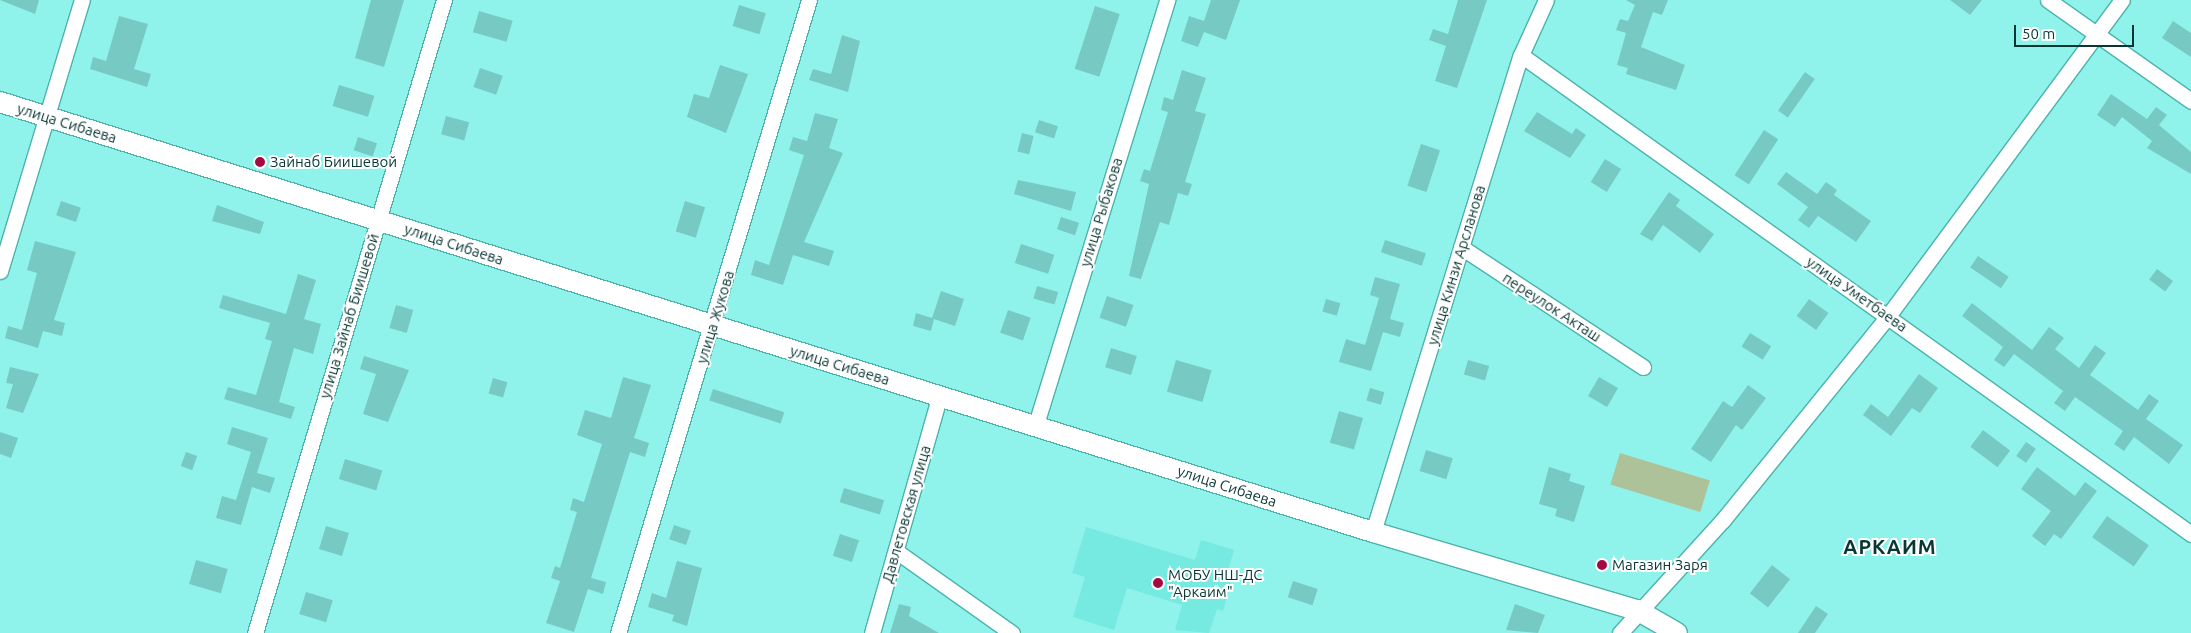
<!DOCTYPE html>
<meta charset="utf-8">
<style>
body{margin:0}
#map{position:relative;width:2191px;height:633px;overflow:hidden;background:#8ff3ec;font-family:Ubuntu,sans-serif}
div>[style]{position:absolute}
.built>*{inset:0;background:#76e9e1}
.green>*{inset:0;background:#aec29a;transform-origin:0 0}
.building>*{inset:0;background:#77cac4;transform-origin:0 0}
.roads{filter:drop-shadow(1px 0 #4bb3ac) drop-shadow(-1px 0 #4bb3ac) drop-shadow(0 1px #4bb3ac) drop-shadow(0 -1px #4bb3ac)}
.street>*{height:15px;margin:-7.5px;padding:0 7.5px;transform-origin:7.5px;border-radius:7.5px;background:#fff}
.secondary>*{height:20px;margin:-10px;padding:0 10px;transform-origin:10px;border-radius:10px;background:#fff}
.dots>*{width:14px;height:14px;translate:-50% -50%;box-sizing:border-box;border:2px solid #fff;border-radius:50%}
span{translate:-50% -50%;white-space:nowrap;text-align:center;line-height:1.15;-webkit-text-stroke:4px #fff;paint-order:stroke}
.street-label{font-size:15px;color:#083734}
.poi-label{font-size:15px;color:#083734}
.left{translate:0 -50%;text-align:left}
.district-label{font-size:20px;color:#083734;font-weight:700;letter-spacing:1px}
.scale{position:absolute;left:2014px;top:25px;width:120px;height:22px;box-sizing:border-box;border:2px solid #083734;border-top:0;padding-left:6px;font-size:15px;line-height:18px;white-space:nowrap;color:#083734;-webkit-text-stroke:4px #fff;paint-order:stroke}
</style>
<div id="map">
<div class="built">
<i style="clip-path:polygon(1086px 527px,1195px 560px,1201px 540px,1234px 550px,1227px 575px,1233px 577px,1223px 611px,1217px 609px,1209px 633px,1175px 630px,1182px 605px,1127px 588px,1114px 630px,1073px 617px,1085px 577px,1072px 573px)"></i>
</div>
<div class="green">
<i style="left:1620px;top:453px;width:94px;height:33px;rotate:17deg"></i>
</div>
<div class="building">
<i style="clip-path:polygon(0 0,39px 0,35px 14px)"></i>
<i style="clip-path:polygon(371px 0,404px 0,384px 67px,355px 58px)"></i>
<i style="clip-path:polygon(1211px 0,1240px 0,1226px 40px,1204px 32px,1198px 47px,1181px 41px,1189px 16px,1204px 21px)"></i>
<i style="clip-path:polygon(1458px 0,1487px 0,1457px 88px,1435px 81px,1446px 46px,1429px 40px,1433px 29px,1448px 34px)"></i>
<i style="clip-path:polygon(1626px 0,1668px 0,1662px 15px,1653px 12px,1641px 47px,1685px 65px,1676px 90px,1626px 74px,1628px 68px,1617px 65px,1626px 33px,1616px 30px,1620px 19px,1628px 21px,1635px 5px)"></i>
<i style="clip-path:polygon(1950px 0,1982px 0,1970px 15px)"></i>
<i style="left:739px;top:5px;width:28px;height:22px;rotate:17deg"></i>
<i style="left:1095px;top:6px;width:26px;height:66px;rotate:18deg"></i>
<i style="left:479px;top:11px;width:35px;height:22px;rotate:16deg"></i>
<i style="clip-path:polygon(119px 16px,148px 24px,134px 69px,151px 74px,147px 87px,90px 69px,93px 57px,106px 61px)"></i>
<i style="clip-path:polygon(2173px 21px,2191px 33px,2191px 57px,2162px 38px)"></i>
<i style="clip-path:polygon(842px 35px,860px 41px,848px 92px,809px 80px,813px 69px,831px 74px)"></i>
<i style="clip-path:polygon(720px 65px,748px 74px,726px 133px,687px 117px,694px 94px,709px 98px)"></i>
<i style="left:480px;top:68px;width:24px;height:20px;rotate:19deg"></i>
<i style="clip-path:polygon(1182px 70px,1206px 78px,1195px 111px,1206px 114px,1185px 182px,1192px 184px,1188px 196px,1178px 193px,1169px 225px,1160px 222px,1141px 279px,1129px 276px,1149px 184px,1140px 181px,1144px 169px,1150px 171px,1168px 112px,1161px 110px,1164px 97px,1173px 100px)"></i>
<i style="left:1805px;top:72px;width:12px;height:47px;rotate:35deg"></i>
<i style="left:339px;top:85px;width:37px;height:22px;rotate:17deg"></i>
<i style="clip-path:polygon(2111px 94px,2147px 119px,2156px 107px,2167px 115px,2159px 125px,2191px 152px,2191px 174px,2147px 148px,2152px 141px,2122px 117px,2115px 127px,2097px 115px)"></i>
<i style="clip-path:polygon(1537px 112px,1572px 134px,1576px 128px,1586px 135px,1570px 158px,1524px 131px)"></i>
<i style="clip-path:polygon(815px 113px,838px 119px,829px 148px,843px 153px,804px 242px,834px 251px,829px 266px,793px 255px,783px 285px,751px 275px,755px 260px,769px 265px,804px 155px,789px 150px,793px 137px,807px 141px)"></i>
<i style="left:446px;top:116px;width:24px;height:19px;rotate:15deg"></i>
<i style="left:1039px;top:120px;width:20px;height:13px;rotate:18deg"></i>
<i style="left:1764px;top:130px;width:17px;height:54px;rotate:33deg"></i>
<i style="left:1022px;top:133px;width:12px;height:19px;rotate:14deg"></i>
<i style="left:358px;top:137px;width:20px;height:14px;rotate:18deg"></i>
<i style="left:1421px;top:144px;width:20px;height:44px;rotate:18deg"></i>
<i style="left:1605px;top:159px;width:19px;height:27px;rotate:32deg"></i>
<i style="clip-path:polygon(1786px 172px,1817px 194px,1826px 182px,1837px 190px,1834px 195px,1871px 221px,1856px 242px,1818px 216px,1809px 228px,1798px 220px,1808px 207px,1777px 184px)"></i>
<i style="clip-path:polygon(1018px 180px,1076px 192px,1071px 211px,1014px 194px)"></i>
<i style="clip-path:polygon(1669px 192px,1680px 200px,1676px 206px,1714px 234px,1700px 253px,1663px 225px,1652px 241px,1640px 234px)"></i>
<i style="left:61px;top:201px;width:21px;height:15px;rotate:19deg"></i>
<i style="left:685px;top:201px;width:21px;height:32px;rotate:17deg"></i>
<i style="clip-path:polygon(217px 205px,264px 222px,260px 234px,212px 221px)"></i>
<i style="left:1061px;top:217px;width:19px;height:13px;rotate:18deg"></i>
<i style="left:1385px;top:240px;width:43px;height:13px;rotate:18deg"></i>
<i style="clip-path:polygon(35px 241px,76px 252px,54px 320px,65px 323px,62px 336px,43px 331px,38px 348px,5px 338px,8px 326px,22px 330px,37px 273px,27px 270px)"></i>
<i style="left:1021px;top:244px;width:35px;height:20px;rotate:18deg"></i>
<i style="left:1978px;top:256px;width:37px;height:14px;rotate:34deg"></i>
<i style="left:2157px;top:269px;width:20px;height:13px;rotate:37deg"></i>
<i style="clip-path:polygon(298px 274px,316px 280px,304px 319px,321px 324px,313px 354px,294px 348px,279px 402px,295px 407px,291px 419px,224px 399px,228px 387px,256px 395px,272px 341px,265px 339px,270px 323px,219px 308px,223px 295px,286px 314px)"></i>
<i style="clip-path:polygon(1375px 277px,1400px 284px,1390px 319px,1404px 323px,1400px 337px,1383px 332px,1371px 371px,1339px 362px,1346px 339px,1365px 345px,1379px 298px,1370px 295px)"></i>
<i style="left:1037px;top:286px;width:22px;height:13px;rotate:16deg"></i>
<i style="clip-path:polygon(941px 291px,964px 299px,955px 326px,934px 319px,931px 331px,913px 326px,916px 313px,932px 318px)"></i>
<i style="left:1107px;top:296px;width:28px;height:23px;rotate:19deg"></i>
<i style="left:1326px;top:299px;width:15px;height:13px;rotate:16deg"></i>
<i style="left:1809px;top:299px;width:24px;height:21px;rotate:36deg"></i>
<i style="clip-path:polygon(1972px 303px,2032px 350px,2049px 327px,2064px 338px,2055px 349px,2079px 368px,2095px 345px,2106px 353px,2090px 375px,2138px 410px,2149px 394px,2159px 401px,2146px 419px,2183px 445px,2169px 464px,2134px 437px,2124px 451px,2114px 444px,2123px 431px,2075px 397px,2065px 411px,2054px 403px,2063px 391px,2014px 354px,2004px 367px,1994px 360px,2003px 347px,1962px 316px)"></i>
<i style="left:396px;top:305px;width:18px;height:24px;rotate:16deg"></i>
<i style="left:1008px;top:310px;width:24px;height:24px;rotate:19deg"></i>
<i style="left:1750px;top:333px;width:25px;height:16px;rotate:32deg"></i>
<i style="left:1111px;top:348px;width:27px;height:20px;rotate:17deg"></i>
<i style="clip-path:polygon(364px 356px,409px 370px,388px 422px,363px 414px,376px 374px,360px 369px)"></i>
<i style="left:1176px;top:360px;width:37px;height:33px;rotate:16deg"></i>
<i style="left:1468px;top:360px;width:22px;height:15px;rotate:16deg"></i>
<i style="clip-path:polygon(10px 367px,39px 374px,23px 413px,6px 408px,13px 384px,6px 383px)"></i>
<i style="clip-path:polygon(1919px 374px,1938px 388px,1920px 413px,1912px 408px,1891px 436px,1863px 415px,1871px 404px,1888px 417px)"></i>
<i style="clip-path:polygon(623px 377px,651px 385px,634px 438px,649px 443px,645px 457px,630px 452px,591px 578px,606px 582px,603px 594px,588px 589px,574px 632px,546px 623px,560px 581px,551px 578px,555px 566px,560px 568px,577px 512px,570px 510px,573px 498px,584px 502px,602px 444px,577px 435px,585px 410px,611px 418px)"></i>
<i style="left:1599px;top:377px;width:22px;height:22px;rotate:30deg"></i>
<i style="left:493px;top:378px;width:15px;height:16px;rotate:16deg"></i>
<i style="clip-path:polygon(1748px 385px,1766px 398px,1742px 430px,1736px 425px,1711px 462px,1691px 449px,1723px 401px,1732px 407px)"></i>
<i style="left:1370px;top:388px;width:15px;height:13px;rotate:16deg"></i>
<i style="left:713px;top:389px;width:75px;height:12px;rotate:18deg"></i>
<i style="left:1339px;top:411px;width:25px;height:33px;rotate:16deg"></i>
<i style="clip-path:polygon(232px 427px,268px 438px,257px 473px,275px 478px,270px 493px,252px 487px,241px 525px,216px 518px,222px 496px,236px 500px,251px 452px,227px 444px)"></i>
<i style="left:1983px;top:430px;width:34px;height:21px;rotate:37deg"></i>
<i style="clip-path:polygon(0 432px,18px 438px,11px 458px,0 454px)"></i>
<i style="left:2026px;top:442px;width:12px;height:17px;rotate:35deg"></i>
<i style="left:1426px;top:450px;width:28px;height:22px;rotate:17deg"></i>
<i style="left:186px;top:452px;width:12px;height:15px;rotate:20deg"></i>
<i style="left:345px;top:459px;width:39px;height:21px;rotate:17deg"></i>
<i style="clip-path:polygon(1549px 467px,1571px 474px,1569px 481px,1585px 486px,1574px 522px,1555px 516px,1557px 509px,1539px 504px)"></i>
<i style="clip-path:polygon(2037px 467px,2075px 496px,2085px 482px,2097px 491px,2061px 539px,2054px 534px,2045px 546px,2032px 536px,2051px 511px,2021px 489px)"></i>
<i style="left:844px;top:488px;width:42px;height:15px;rotate:17deg"></i>
<i style="left:2107px;top:516px;width:51px;height:26px;rotate:35deg"></i>
<i style="left:674px;top:525px;width:18px;height:15px;rotate:19deg"></i>
<i style="left:326px;top:526px;width:24px;height:24px;rotate:17deg"></i>
<i style="left:840px;top:534px;width:20px;height:23px;rotate:18deg"></i>
<i style="left:196px;top:560px;width:33px;height:25px;rotate:16deg"></i>
<i style="clip-path:polygon(677px 561px,702px 568px,687px 626px,672px 621px,674px 615px,648px 607px,652px 593px,666px 598px)"></i>
<i style="left:1772px;top:565px;width:23px;height:36px;rotate:38deg"></i>
<i style="left:1293px;top:581px;width:26px;height:17px;rotate:18deg"></i>
<i style="left:306px;top:592px;width:28px;height:23px;rotate:17deg"></i>
<i style="clip-path:polygon(899px 604px,911px 607px,909px 616px,939px 633px,890px 633px)"></i>
<i style="clip-path:polygon(1515px 604px,1545px 615px,1538px 633px,1506px 630px)"></i>
<i style="clip-path:polygon(1816px 606px,1828px 614px,1815px 633px,1798px 633px)"></i>
</div>
<div class="roads">
<div class="street">
<i style="left:2048px;top:0;width:175px;rotate:35.2deg"></i>
<i style="left:1521px;top:55px;width:824px;rotate:35.56deg"></i>
<i style="left:1461px;top:247px;width:218px;rotate:33.4deg"></i>
<i style="left:0;top:271px;width:283px;rotate:-73.2deg"></i>
<i style="left:1036px;top:424px;width:444px;rotate:-72.8deg"></i>
<i style="left:1373px;top:532px;width:499px;rotate:-72.8deg"></i>
<i style="left:1521px;top:55px;width:60px;rotate:-65.6deg"></i>
<i style="left:896px;top:551px;width:142px;rotate:35.3deg"></i>
<i style="left:255px;top:633px;width:661px;rotate:-73.38deg"></i>
<i style="left:618px;top:633px;width:661px;rotate:-73.21deg"></i>
<i style="left:872px;top:633px;width:248px;rotate:-74.1deg"></i>
<i style="left:1620px;top:633px;width:153px;rotate:-47.7deg"></i>
<i style="left:1723px;top:520px;width:262px;rotate:-51deg"></i>
<i style="left:1888px;top:316px;width:393px;rotate:-53.5deg"></i>
</div>
<div class="secondary">
<i style="left:0;top:102px;width:1439px;rotate:17.39deg"></i>
<i style="left:1373px;top:532px;width:275px;rotate:16.5deg"></i>
<i style="left:1637px;top:610px;width:46px;rotate:29.9deg"></i>
</div>
</div>
<div class="dots">
<i style="left:260px;top:162px;background:#a40a42"></i>
<i style="left:1602px;top:565px;background:#a40a42"></i>
<i style="left:1158px;top:583px;background:#a40a42"></i>
</div>
<div class="street-label">
<span style="left:67px;top:123px;rotate:17deg">улица Сибаева</span>
<span style="left:1101px;top:212px;rotate:-73deg">улица Рыбакова</span>
<span style="left:454px;top:244px;rotate:18deg">улица Сибаева</span>
<span style="left:1456px;top:265px;rotate:-73deg">улица Кинзи Арсланова</span>
<span style="left:1857px;top:294px;rotate:35deg">улица Уметбаева</span>
<span style="left:1552px;top:307px;rotate:33deg">переулок Акташ</span>
<span style="left:349px;top:316px;rotate:-73deg">улица Зайнаб Биишевой</span>
<span style="left:715px;top:317px;rotate:-73deg">улица Жукова</span>
<span style="left:840px;top:365px;rotate:17deg">улица Сибаева</span>
<span style="left:1227px;top:486px;rotate:18deg">улица Сибаева</span>
<span style="left:906px;top:514px;rotate:-74deg">Давлетовская улица</span>
</div>
<div class="poi-label">
<span class="left" style="left:270px;top:162px">Зайнаб Биишевой</span>
<span class="left" style="left:1612px;top:565px">Магазин Заря</span>
<span class="left" style="left:1168px;top:583px">МОБУ НШ-ДС<br>"Аркаим"</span>
</div>
<div class="district-label">
<span style="left:1890px;top:546px">АРКАИМ</span>
</div>
<div class="scale">50 m</div>
</div>
